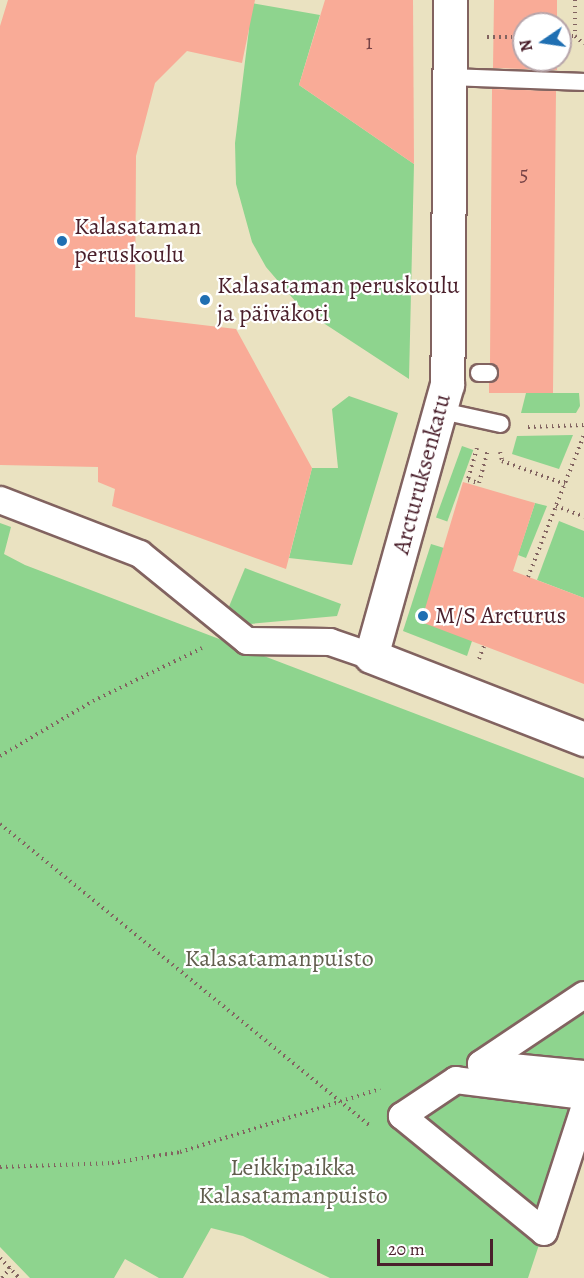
<!DOCTYPE html>
<meta charset="utf-8">
<style>
body{margin:0}
#map{position:relative;width:584px;height:1278px;overflow:hidden;background:#eae2c1;font-family:Alegreya,serif}
div>[style]{position:absolute}
.green>*{inset:0;background:#8ed48e;transform-origin:0 0}
.building>*{inset:0;background:#f9ab97}
.path>*{height:4px;margin-top:-2px;transform-origin:0;background:repeating-linear-gradient(90deg,#826360 0 1.5px,transparent 0 6px)}
.roads{filter:drop-shadow(2px 0 #826360) drop-shadow(-2px 0 #826360) drop-shadow(0 2px #826360) drop-shadow(0 -2px #826360)}
.service>*{height:16px;margin:-8px;padding:0 8px;transform-origin:8px;border-radius:8px;background:#fff}
.pedestrian>*{height:26px;margin:-13px;padding:0 13px;transform-origin:13px;border-radius:13px;background:#fff}
.minor>*{height:33px;margin:-16.5px;padding:0 16.5px;transform-origin:16.5px;border-radius:16.5px;background:#fff}
.dots>*{width:16px;height:16px;translate:-50% -50%;box-sizing:border-box;border:3px solid #fff;border-radius:50%}
span{translate:-50% -50%;white-space:nowrap;text-align:center;line-height:1.15;-webkit-text-stroke:4.5px #fff;paint-order:stroke}
.number-label{font-size:21px;color:#764246}
.number-label span{-webkit-text-stroke-width:0}
.poi-label{font-size:24px;color:#4a1f2b}
.left{translate:0 -50%;text-align:left}
.street-label{font-size:24px;color:#4a1f2b}
.park-label{font-size:24px;color:#625e4e}
.north{position:absolute;left:512px;top:12px;width:60px;height:60px;box-sizing:border-box;background:#fff;border:2px solid #b7a5aa;border-radius:50%;rotate:257deg;font-size:16px;font-weight:700;line-height:24px;text-align:center;color:#4a1f2b}
.north::after{content:'';display:block;margin:auto;width:21px;height:27px;background:#1f6fb2;clip-path:polygon(50% 0,100% 100%,50% 72%,0 100%)}
.scale{position:absolute;left:377px;top:1239px;width:116px;height:27px;box-sizing:border-box;border:3px solid #4a1f2b;border-top:0;padding-left:8px;font-size:18px;line-height:21px;white-space:nowrap;color:#4a1f2b;-webkit-text-stroke:4px #fff;paint-order:stroke}
</style>
<div id="map">
<div class="green">
<i style="clip-path:polygon(251px 3px,320px 15px,299px 85px,414px 164px,409px 379px,302px 309px,266px 267px,252px 242px,236px 184px,235px 143px,249px 29px,241px 9px)"></i>
<i style="clip-path:polygon(526px 393px,579px 393px,580px 406px,576px 413px,521px 413px)"></i>
<i style="clip-path:polygon(349px 396px,398px 413px,352px 565px,289px 558px,312px 468px,338px 468px,332px 409px)"></i>
<i style="clip-path:polygon(573px 435px,559px 469px,512px 454px,517px 436px)"></i>
<i style="left:462px;top:446px;width:12px;height:76px;rotate:20deg"></i>
<i style="clip-path:polygon(535px 503px,547px 506px,526px 558px,518px 555px)"></i>
<i style="clip-path:polygon(559px 521px,584px 531px,584px 598px,537px 580px)"></i>
<i style="clip-path:polygon(0 523px,11px 527px,4px 554px,25px 565px,584px 778px,584px 1109px,528px 1278px,330px 1278px,243px 1236px,211px 1228px,183px 1278px,159px 1278px,125px 1259px,114px 1278px,30px 1278px,0 1247px)"></i>
<i style="clip-path:polygon(431px 544px,444px 548px,472px 641px,467px 656px,403px 631px)"></i>
<i style="clip-path:polygon(245px 568px,341px 604px,337px 616px,239px 625px,228px 609px)"></i>
</div>
<div class="building">
<i style="clip-path:polygon(8px 0,255px 0,242px 63px,187px 51px,155px 83px,136px 156px,135px 317px,236px 329px,312px 468px,286px 569px,112px 506px,115px 489px,98px 482px,98px 467px,0 465px,0 26px)"></i>
<i style="clip-path:polygon(325px 0,413px 0,414px 164px,299px 85px)"></i>
<i style="clip-path:polygon(494px 0,557px 0,557px 24px,524px 24px,524px 60px,557px 60px,557px 70px,493px 68px)"></i>
<i style="clip-path:polygon(492px 89px,556px 91px,553px 393px,489px 393px,489px 383px,499px 374px,490px 363px)"></i>
<i style="clip-path:polygon(463px 482px,535px 503px,513px 571px,584px 598px,584px 684px,421px 622px)"></i>
</div>
<div class="path">
<i style="left:575px;top:0;width:36px;rotate:90deg"></i>
<i style="left:575px;top:36px;width:12px;rotate:42deg"></i>
<i style="left:560px;top:36px;width:15px"></i>
<i style="left:487px;top:37px;width:37px"></i>
<i style="left:528px;top:427px;width:56px;rotate:-2deg"></i>
<i style="left:477px;top:448px;width:33px;rotate:106deg"></i>
<i style="left:468px;top:480px;width:11px;rotate:15deg"></i>
<i style="left:479px;top:483px;width:34px;rotate:-75deg"></i>
<i style="left:500px;top:452px;width:9px;rotate:77deg"></i>
<i style="left:502px;top:461px;width:67px;rotate:20.1deg"></i>
<i style="left:556px;top:506px;width:30px;rotate:21deg"></i>
<i style="left:528px;top:577px;width:153px;rotate:-68.5deg"></i>
<i style="left:479px;top:659px;width:14px;rotate:-69deg"></i>
<i style="left:0;top:756px;width:108px;rotate:-30.6deg"></i>
<i style="left:93px;top:701px;width:121px;rotate:-25.9deg"></i>
<i style="left:0;top:824px;width:478px;rotate:39.2deg"></i>
<i style="left:0;top:1167px;width:112px;rotate:-2deg"></i>
<i style="left:112px;top:1163px;width:69px;rotate:-9.2deg"></i>
<i style="left:180px;top:1152px;width:210px;rotate:-17.5deg"></i>
<i style="left:0;top:1258px;width:28px;rotate:46deg"></i>
<i style="left:2px;top:1278px;width:13px;rotate:-51deg"></i>
</div>
<div class="roads">
<div class="service">
<i style="left:450px;top:77px;width:134px;rotate:2.1deg"></i>
<i style="left:479px;top:373px;width:10px"></i>
<i style="left:442px;top:411px;width:60px;rotate:12.4deg"></i>
</div>
<div class="pedestrian">
<i style="left:0;top:500px;width:150px;rotate:21.1deg"></i>
<i style="left:140px;top:554px;width:138px;rotate:39.1deg"></i>
<i style="left:247px;top:641px;width:83px;rotate:0.7deg"></i>
<i style="left:330px;top:642px;width:43px;rotate:18.9deg"></i>
<i style="left:584px;top:995px;width:124px;rotate:146.2deg"></i>
<i style="left:481px;top:1064px;width:103px;rotate:5.5deg"></i>
<i style="left:584px;top:1096px;width:129px;rotate:-172.9deg"></i>
<i style="left:456px;top:1080px;width:65px;rotate:146.3deg"></i>
<i style="left:402px;top:1116px;width:183px;rotate:39.2deg"></i>
<i style="left:544px;top:1232px;width:129px;rotate:-72deg"></i>
</div>
<div class="minor">
<i style="left:450px;top:0;width:384px;rotate:90.4deg"></i>
<i style="left:447px;top:384px;width:282px;rotate:105.6deg"></i>
<i style="left:371px;top:656px;width:229px;rotate:21.3deg"></i>
</div>
</div>
<div class="dots">
<i style="left:62px;top:241px;background:#1f6fb2"></i>
<i style="left:205px;top:300px;background:#1f6fb2"></i>
<i style="left:423px;top:616px;background:#1f6fb2"></i>
</div>
<div class="number-label">
<span style="left:369px;top:42px">1</span>
<span style="left:524px;top:174px">5</span>
</div>
<div class="poi-label">
<span class="left" style="left:74px;top:241px">Kalasataman<br>peruskoulu</span>
<span class="left" style="left:217px;top:300px">Kalasataman peruskoulu<br>ja päiväkoti</span>
<span class="left" style="left:435px;top:616px">M/S Arcturus</span>
</div>
<div class="street-label">
<span style="left:422px;top:474px;rotate:-75deg">Arcturuksenkatu</span>
</div>
<div class="park-label">
<span style="left:279px;top:959px">Kalasatamanpuisto</span>
<span style="left:293px;top:1182px">Leikkipaikka<br>Kalasatamanpuisto</span>
</div>
<div class="north">N</div>
<div class="scale">20 m</div>
</div>
